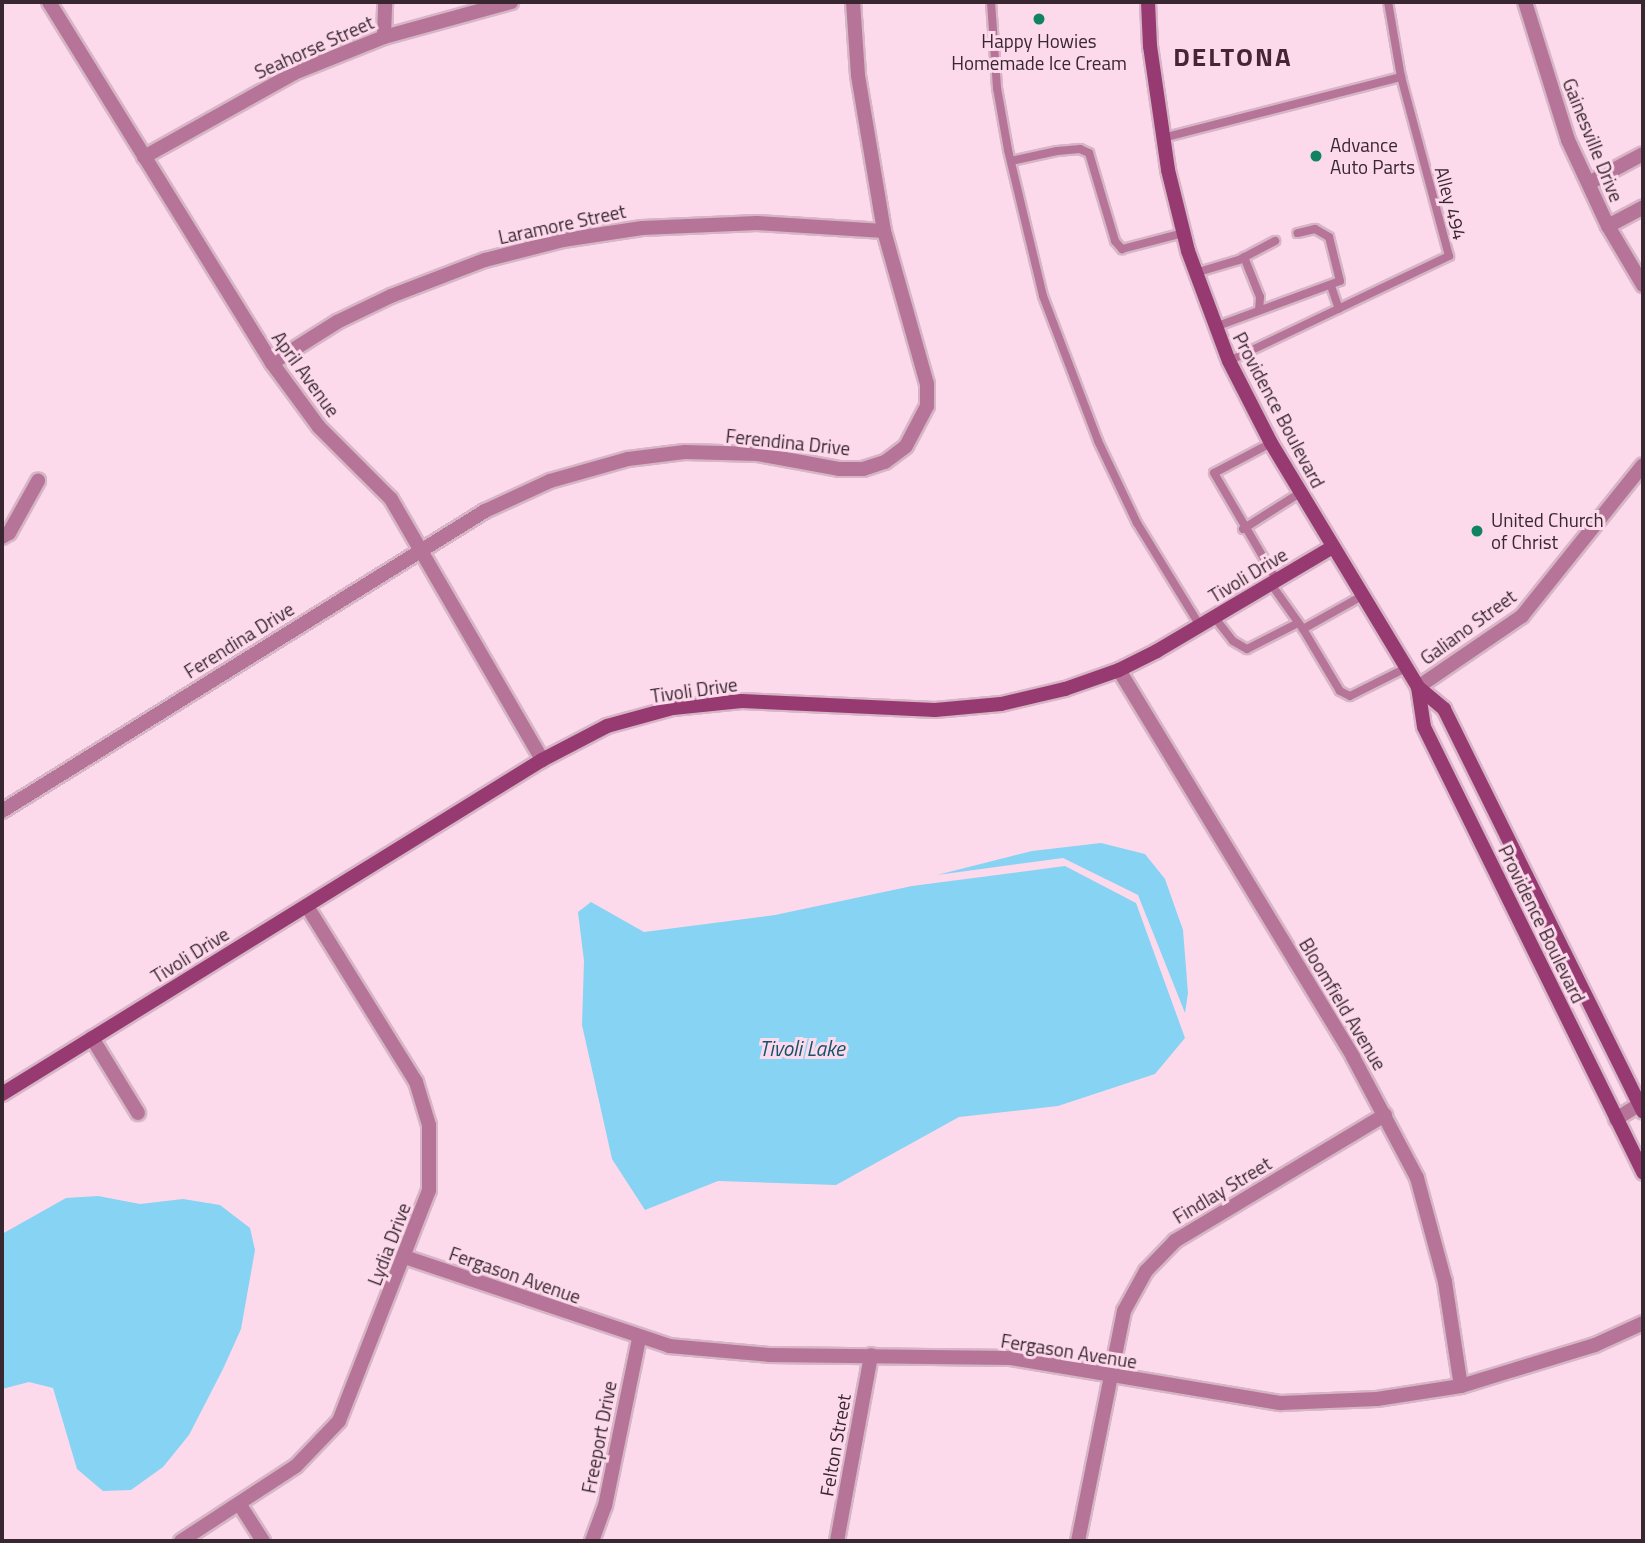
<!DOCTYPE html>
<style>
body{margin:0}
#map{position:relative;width:1645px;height:1543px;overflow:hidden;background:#fddaeb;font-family:"Titillium Web",sans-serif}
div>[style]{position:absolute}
.water>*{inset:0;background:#86d3f3}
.roads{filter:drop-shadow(2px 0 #d6b6c6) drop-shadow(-2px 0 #d6b6c6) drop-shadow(0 2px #d6b6c6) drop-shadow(0 -2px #d6b6c6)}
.lane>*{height:8px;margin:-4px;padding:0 4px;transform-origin:4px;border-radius:4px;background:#b67598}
.street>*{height:14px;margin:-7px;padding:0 7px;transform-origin:7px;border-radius:7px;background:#b67598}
.secondary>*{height:14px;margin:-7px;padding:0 7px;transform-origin:7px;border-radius:7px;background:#983a72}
.dots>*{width:19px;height:19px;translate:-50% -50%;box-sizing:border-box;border:4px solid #fddaeb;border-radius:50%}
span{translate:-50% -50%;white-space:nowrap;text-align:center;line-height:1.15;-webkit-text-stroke:6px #fddaeb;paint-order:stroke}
.poi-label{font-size:19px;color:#382730}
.left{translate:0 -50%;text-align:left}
.street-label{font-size:19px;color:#382730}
.water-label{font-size:21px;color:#16546b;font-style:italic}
.district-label{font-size:26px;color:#462537;font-weight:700;letter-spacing:2px}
.frame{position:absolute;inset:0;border:4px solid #382730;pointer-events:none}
</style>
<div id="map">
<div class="water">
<i style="clip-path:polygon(1101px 843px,1145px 854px,1165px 879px,1183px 930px,1188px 993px,1185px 1013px,1138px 895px,1063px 858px,937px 875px,1032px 851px)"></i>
<i style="clip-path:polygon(1065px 866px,1136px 903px,1185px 1038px,1155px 1074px,1058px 1106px,959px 1117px,836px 1185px,718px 1181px,645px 1210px,612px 1159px,582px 1025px,584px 961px,578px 912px,591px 902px,644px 932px,775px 915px,912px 886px)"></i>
<i style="clip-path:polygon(98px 1196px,140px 1204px,183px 1199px,220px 1205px,250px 1228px,255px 1250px,241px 1329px,223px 1369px,189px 1435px,163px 1467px,131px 1490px,103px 1491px,77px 1469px,53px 1388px,29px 1382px,2px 1389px,2px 1234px,66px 1198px)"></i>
</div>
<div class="roads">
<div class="lane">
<i style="left:991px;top:2px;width:86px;rotate:86deg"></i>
<i style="left:997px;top:88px;width:63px;rotate:79.9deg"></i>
<i style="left:1008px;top:150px;width:150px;rotate:76.5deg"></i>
<i style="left:1043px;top:296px;width:155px;rotate:69.2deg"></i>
<i style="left:1098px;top:441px;width:91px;rotate:64.6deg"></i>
<i style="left:1137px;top:523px;width:121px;rotate:58.5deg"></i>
<i style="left:1163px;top:138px;width:246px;rotate:-14.4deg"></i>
<i style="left:1011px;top:161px;width:47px;rotate:-12.3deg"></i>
<i style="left:1057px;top:151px;width:23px;rotate:-5deg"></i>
<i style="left:1080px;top:149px;width:10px;rotate:24deg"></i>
<i style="left:1089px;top:153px;width:92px;rotate:73.5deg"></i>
<i style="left:1115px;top:241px;width:11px;rotate:49deg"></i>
<i style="left:1122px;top:249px;width:63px;rotate:-14.7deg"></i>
<i style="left:1244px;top:257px;width:43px;rotate:68.2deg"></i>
<i style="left:1260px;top:297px;width:13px;rotate:94deg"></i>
<i style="left:1195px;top:273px;width:46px;rotate:-16.5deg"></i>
<i style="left:1239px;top:260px;width:41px;rotate:-27.8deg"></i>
<i style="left:1331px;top:286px;width:24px;rotate:71deg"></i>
<i style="left:1215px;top:327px;width:133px;rotate:-20.2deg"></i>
<i style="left:1340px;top:281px;width:45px;rotate:-104deg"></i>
<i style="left:1329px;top:237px;width:16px;rotate:-150deg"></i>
<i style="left:1315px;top:229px;width:18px;rotate:167deg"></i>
<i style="left:1229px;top:361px;width:244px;rotate:-25.5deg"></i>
<i style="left:1449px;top:256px;width:185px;rotate:-105deg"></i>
<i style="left:1401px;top:77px;width:76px;rotate:-99.8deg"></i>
<i style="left:1271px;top:443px;width:64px;rotate:152.2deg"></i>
<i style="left:1214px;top:473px;width:125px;rotate:59.7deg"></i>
<i style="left:1243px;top:529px;width:67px;rotate:-32.3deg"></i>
<i style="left:1271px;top:584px;width:55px;rotate:54.6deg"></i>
<i style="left:1303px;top:629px;width:68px;rotate:-29.2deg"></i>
<i style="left:1215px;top:618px;width:29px;rotate:52deg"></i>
<i style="left:1233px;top:641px;width:16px;rotate:30deg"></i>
<i style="left:1247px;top:649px;width:55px;rotate:-27deg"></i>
<i style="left:1303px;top:629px;width:72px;rotate:59.2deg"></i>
<i style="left:1340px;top:691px;width:11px;rotate:27deg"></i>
<i style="left:1350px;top:696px;width:63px;rotate:-26.6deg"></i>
</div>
<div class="street">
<i style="left:49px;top:2px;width:424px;rotate:58.3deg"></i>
<i style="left:272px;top:363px;width:79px;rotate:53.7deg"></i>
<i style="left:319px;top:427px;width:102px;rotate:45deg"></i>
<i style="left:391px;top:499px;width:302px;rotate:59.9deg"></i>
<i style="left:1525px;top:2px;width:145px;rotate:72.7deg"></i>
<i style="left:1568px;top:140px;width:95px;rotate:65.1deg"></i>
<i style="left:1608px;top:226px;width:69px;rotate:59.3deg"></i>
<i style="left:384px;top:37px;width:35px;rotate:-88deg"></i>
<i style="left:144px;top:157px;width:172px;rotate:-29.2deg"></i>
<i style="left:294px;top:73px;width:97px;rotate:-21.8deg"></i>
<i style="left:384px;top:37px;width:132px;rotate:-15.4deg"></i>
<i style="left:1589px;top:183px;width:61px;rotate:-28.2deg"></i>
<i style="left:1608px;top:226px;width:40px;rotate:-28deg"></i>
<i style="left:272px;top:363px;width:77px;rotate:-32.2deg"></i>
<i style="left:337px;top:322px;width:60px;rotate:-25.7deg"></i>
<i style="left:391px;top:296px;width:101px;rotate:-21deg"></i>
<i style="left:485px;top:260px;width:81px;rotate:-14.4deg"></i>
<i style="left:563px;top:240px;width:80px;rotate:-8.6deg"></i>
<i style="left:642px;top:228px;width:115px;rotate:-2.5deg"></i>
<i style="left:757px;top:223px;width:127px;rotate:3.6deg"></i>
<i style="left:2px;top:537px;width:8px;rotate:-30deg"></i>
<i style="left:9px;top:533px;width:60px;rotate:-60.9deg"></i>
<i style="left:1119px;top:670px;width:452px;rotate:58.8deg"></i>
<i style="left:1353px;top:1057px;width:137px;rotate:62.1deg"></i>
<i style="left:1417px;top:1178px;width:108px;rotate:74.9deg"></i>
<i style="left:1445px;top:1282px;width:105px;rotate:81.3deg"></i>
<i style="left:1418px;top:687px;width:126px;rotate:-34.3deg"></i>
<i style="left:1522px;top:616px;width:193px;rotate:-51.3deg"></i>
<i style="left:2px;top:811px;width:569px;rotate:-31.85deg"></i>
<i style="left:485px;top:511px;width:72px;rotate:-24.8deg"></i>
<i style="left:550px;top:481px;width:81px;rotate:-15.8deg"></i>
<i style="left:628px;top:459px;width:57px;rotate:-7deg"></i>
<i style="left:685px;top:452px;width:73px;rotate:1.6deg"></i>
<i style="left:758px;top:454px;width:82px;rotate:10.5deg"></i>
<i style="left:839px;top:469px;width:24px"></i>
<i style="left:863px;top:469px;width:23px;rotate:-18deg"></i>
<i style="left:885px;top:462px;width:26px;rotate:-37deg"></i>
<i style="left:906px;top:446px;width:45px;rotate:-62.3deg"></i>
<i style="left:927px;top:406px;width:22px;rotate:-90deg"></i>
<i style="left:927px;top:384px;width:159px;rotate:-105.7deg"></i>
<i style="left:884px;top:231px;width:158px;rotate:-99.5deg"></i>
<i style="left:858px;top:75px;width:73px;rotate:-93.9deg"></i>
<i style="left:92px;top:1038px;width:88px;rotate:58.5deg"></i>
<i style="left:1616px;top:1119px;width:32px;rotate:-32deg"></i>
<i style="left:405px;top:1257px;width:279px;rotate:18.6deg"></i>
<i style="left:669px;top:1346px;width:100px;rotate:5.1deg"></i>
<i style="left:769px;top:1355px;width:242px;rotate:0.7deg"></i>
<i style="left:1011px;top:1358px;width:274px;rotate:9.5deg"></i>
<i style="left:1281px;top:1403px;width:96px;rotate:-2.4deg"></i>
<i style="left:1377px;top:1399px;width:85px;rotate:-8.8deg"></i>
<i style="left:1461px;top:1386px;width:140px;rotate:-17deg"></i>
<i style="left:1595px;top:1345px;width:53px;rotate:-24.6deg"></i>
<i style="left:240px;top:1505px;width:43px;rotate:57.4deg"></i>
<i style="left:181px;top:1541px;width:137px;rotate:-33.1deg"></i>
<i style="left:296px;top:1466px;width:62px;rotate:-46.3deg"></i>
<i style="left:339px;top:1421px;width:248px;rotate:-68.7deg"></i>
<i style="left:429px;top:1190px;width:65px;rotate:-90deg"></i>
<i style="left:429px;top:1125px;width:45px;rotate:-106.8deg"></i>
<i style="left:416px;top:1082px;width:207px;rotate:-121.8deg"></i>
<i style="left:592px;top:1541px;width:37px;rotate:-70deg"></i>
<i style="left:605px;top:1506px;width:170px;rotate:-78.5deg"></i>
<i style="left:837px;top:1541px;width:189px;rotate:-79.6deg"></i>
<i style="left:1078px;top:1541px;width:235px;rotate:-78.7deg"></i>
<i style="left:1124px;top:1311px;width:46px;rotate:-61.2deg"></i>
<i style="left:1146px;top:1271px;width:42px;rotate:-46deg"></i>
<i style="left:1175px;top:1241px;width:245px;rotate:-31deg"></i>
</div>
<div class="secondary">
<i style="left:1148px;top:2px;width:44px;rotate:87.4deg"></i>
<i style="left:1150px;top:46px;width:125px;rotate:81.7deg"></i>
<i style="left:1168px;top:170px;width:83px;rotate:76.1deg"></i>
<i style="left:1188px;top:251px;width:117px;rotate:69.6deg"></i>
<i style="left:1229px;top:361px;width:92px;rotate:62.9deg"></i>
<i style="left:1271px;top:443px;width:285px;rotate:58.9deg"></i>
<i style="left:1418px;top:687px;width:34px;rotate:40deg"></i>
<i style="left:1444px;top:709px;width:449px;rotate:63.7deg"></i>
<i style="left:1418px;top:687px;width:40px;rotate:81.5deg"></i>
<i style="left:1424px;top:727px;width:497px;rotate:63.8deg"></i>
<i style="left:2px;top:1094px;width:635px;rotate:-31.74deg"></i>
<i style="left:542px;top:760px;width:73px;rotate:-27.6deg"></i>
<i style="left:607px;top:726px;width:68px;rotate:-15.3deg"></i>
<i style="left:673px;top:708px;width:69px;rotate:-5.8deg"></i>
<i style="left:742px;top:701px;width:193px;rotate:2.7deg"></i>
<i style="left:935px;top:710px;width:66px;rotate:-5.2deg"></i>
<i style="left:1001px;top:704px;width:66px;rotate:-13.2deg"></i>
<i style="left:1065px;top:689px;width:57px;rotate:-19.4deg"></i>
<i style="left:1119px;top:670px;width:42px;rotate:-26.6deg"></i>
<i style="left:1157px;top:651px;width:204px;rotate:-30.6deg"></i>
</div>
</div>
<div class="dots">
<i style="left:1039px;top:19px;background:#108362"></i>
<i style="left:1316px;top:156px;background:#108362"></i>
<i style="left:1477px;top:531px;background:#108362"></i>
</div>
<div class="poi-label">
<span style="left:1039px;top:52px">Happy Howies<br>Homemade Ice Cream</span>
<span class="left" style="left:1330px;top:156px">Advance<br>Auto Parts</span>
<span class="left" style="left:1491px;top:531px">United Church<br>of Christ</span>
</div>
<div class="street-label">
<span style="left:314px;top:47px;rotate:-24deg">Seahorse Street</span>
<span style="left:1593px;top:140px;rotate:68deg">Gainesville Drive</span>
<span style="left:1451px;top:203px;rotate:75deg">Alley 494</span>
<span style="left:562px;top:224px;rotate:-12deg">Laramore Street</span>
<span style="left:306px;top:374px;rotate:54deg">April Avenue</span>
<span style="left:1279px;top:410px;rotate:62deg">Providence Boulevard</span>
<span style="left:788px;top:442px;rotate:6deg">Ferendina Drive</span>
<span style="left:1248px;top:575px;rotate:-31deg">Tivoli Drive</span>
<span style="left:1468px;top:627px;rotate:-36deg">Galiano Street</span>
<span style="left:239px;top:640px;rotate:-32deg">Ferendina Drive</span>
<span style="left:694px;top:690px;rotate:-8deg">Tivoli Drive</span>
<span style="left:1542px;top:924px;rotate:64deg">Providence Boulevard</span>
<span style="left:190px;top:955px;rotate:-32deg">Tivoli Drive</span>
<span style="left:1343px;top:1004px;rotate:59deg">Bloomfield Avenue</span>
<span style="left:1222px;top:1190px;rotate:-31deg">Findlay Street</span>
<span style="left:389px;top:1244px;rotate:-69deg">Lydia Drive</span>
<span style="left:515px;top:1275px;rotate:19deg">Fergason Avenue</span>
<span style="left:1069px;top:1351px;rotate:9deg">Fergason Avenue</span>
<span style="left:599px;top:1437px;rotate:-79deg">Freeport Drive</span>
<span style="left:835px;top:1445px;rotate:-80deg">Felton Street</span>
</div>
<div class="water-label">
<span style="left:802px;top:1048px">Tivoli Lake</span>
</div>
<div class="district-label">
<span style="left:1233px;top:57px">DELTONA</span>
</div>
<div class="frame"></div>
</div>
